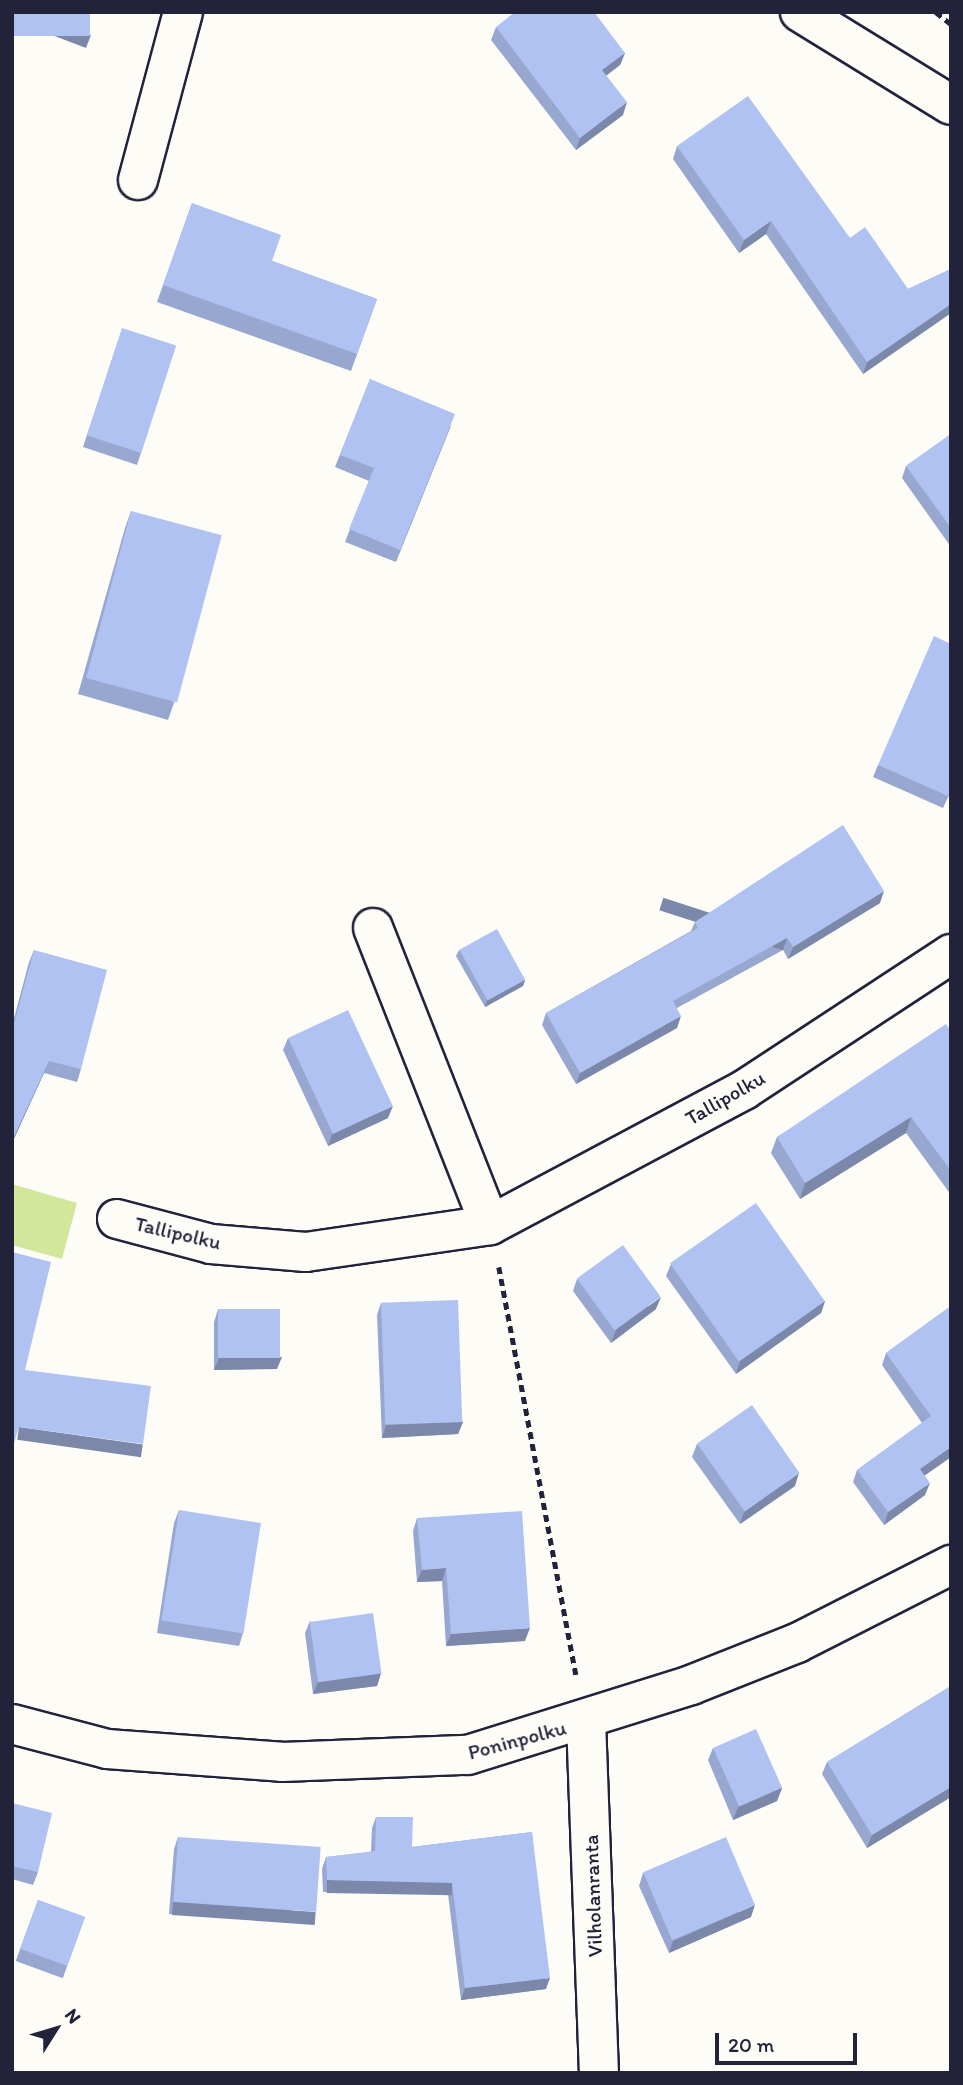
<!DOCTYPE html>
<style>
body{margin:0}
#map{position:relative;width:963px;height:2085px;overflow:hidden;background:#fdfcf7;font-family:Itim,sans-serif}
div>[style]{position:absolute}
.green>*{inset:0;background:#d2e79b}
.path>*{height:4.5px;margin-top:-2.25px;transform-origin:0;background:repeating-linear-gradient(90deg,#22223b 0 7px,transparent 0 12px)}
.roads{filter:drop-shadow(2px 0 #22223b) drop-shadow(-2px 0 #22223b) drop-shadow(0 2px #22223b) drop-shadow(0 -2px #22223b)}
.street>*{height:38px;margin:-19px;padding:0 19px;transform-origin:19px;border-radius:19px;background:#fdfcf7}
.wall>*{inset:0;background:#97a7cf;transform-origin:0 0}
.shaded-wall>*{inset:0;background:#7b88a9;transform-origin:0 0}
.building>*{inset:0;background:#b0c2f1;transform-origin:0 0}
span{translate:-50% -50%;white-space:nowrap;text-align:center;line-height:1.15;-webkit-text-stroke:5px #fdfcf7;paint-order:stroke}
.street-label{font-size:21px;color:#22223b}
.frame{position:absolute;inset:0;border:14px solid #22223b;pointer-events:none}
.north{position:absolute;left:21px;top:1994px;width:70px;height:70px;-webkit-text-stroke:5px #fdfcf7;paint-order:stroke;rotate:53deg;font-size:19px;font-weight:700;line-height:28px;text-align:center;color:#22223b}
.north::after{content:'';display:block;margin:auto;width:24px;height:32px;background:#22223b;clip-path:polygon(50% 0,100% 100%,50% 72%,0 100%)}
.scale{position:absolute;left:715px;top:2033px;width:142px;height:32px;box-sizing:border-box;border:4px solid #22223b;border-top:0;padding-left:9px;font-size:21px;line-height:24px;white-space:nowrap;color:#22223b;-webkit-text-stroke:5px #fdfcf7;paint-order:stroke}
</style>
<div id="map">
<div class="green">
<i style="clip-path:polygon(12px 1184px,77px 1203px,62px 1259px,12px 1245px)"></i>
</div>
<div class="path">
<i style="left:936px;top:12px;width:19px;rotate:39deg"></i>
<i style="left:499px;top:1267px;width:415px;rotate:79.3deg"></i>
</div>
<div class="roads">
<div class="street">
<i style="left:800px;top:12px;width:177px;rotate:31.6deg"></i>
<i style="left:138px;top:180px;width:174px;rotate:-75deg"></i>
<i style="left:373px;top:928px;width:319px;rotate:68.5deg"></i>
<i style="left:117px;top:1219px;width:97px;rotate:14.9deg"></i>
<i style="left:211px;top:1244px;width:95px;rotate:4.8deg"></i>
<i style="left:306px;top:1252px;width:186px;rotate:-8.3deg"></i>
<i style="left:490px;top:1225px;width:288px;rotate:-28deg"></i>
<i style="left:744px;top:1090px;width:248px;rotate:-33.3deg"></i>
<i style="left:586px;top:1720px;width:353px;rotate:87.9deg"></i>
<i style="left:12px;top:1724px;width:98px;rotate:14.7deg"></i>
<i style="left:107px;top:1749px;width:175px;rotate:4.2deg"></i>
<i style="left:282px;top:1762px;width:186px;rotate:-2.2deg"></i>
<i style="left:468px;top:1755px;width:234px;rotate:-17.4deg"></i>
<i style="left:691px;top:1685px;width:114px;rotate:-21.6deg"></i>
<i style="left:797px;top:1643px;width:173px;rotate:-26.9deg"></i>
</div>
</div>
<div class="wall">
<i style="clip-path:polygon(496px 27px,625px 53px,620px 65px,606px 76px,623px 115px,576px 150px,491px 40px)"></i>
<i style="clip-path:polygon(677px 146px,850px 238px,908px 289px,951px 269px,951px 313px,863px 374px,766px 234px,739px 253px,673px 159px)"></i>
<i style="clip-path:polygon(192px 203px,272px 261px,377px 299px,351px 371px,157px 302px)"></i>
<i style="clip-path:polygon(118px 341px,141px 453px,137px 465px,83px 447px)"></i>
<i style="clip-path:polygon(370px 379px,451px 426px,396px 562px,345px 542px,369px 481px,335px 467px)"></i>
<i style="clip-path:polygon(951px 434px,951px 547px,902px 478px,906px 466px)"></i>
<i style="clip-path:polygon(131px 511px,174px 703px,168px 720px,78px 694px,125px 528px)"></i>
<i style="clip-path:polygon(951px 644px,951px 791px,943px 808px,873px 777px,878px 765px)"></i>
<i style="clip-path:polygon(880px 903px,788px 959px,783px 950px,677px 1008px,677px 1028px,576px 1084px,542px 1025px,546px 1013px,691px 931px,695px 922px)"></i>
<i style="clip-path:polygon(34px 950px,81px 1069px,77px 1082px,44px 1073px,12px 1143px,12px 1026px,29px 962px)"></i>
<i style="clip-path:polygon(459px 950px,525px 980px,523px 986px,485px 1007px,456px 956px)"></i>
<i style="clip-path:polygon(951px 1031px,951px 1195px,906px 1133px,800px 1199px,771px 1153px,777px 1137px)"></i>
<i style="clip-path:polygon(288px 1038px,388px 1118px,328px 1146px,283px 1050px)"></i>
<i style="clip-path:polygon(671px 1264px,825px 1301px,821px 1313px,736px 1374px,666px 1276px)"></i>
<i style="clip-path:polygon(577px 1279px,656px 1309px,611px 1343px,573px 1291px)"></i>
<i style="clip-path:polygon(381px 1303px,463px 1422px,458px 1434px,382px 1438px,377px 1315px)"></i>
<i style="clip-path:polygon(951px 1306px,951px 1457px,924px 1476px,925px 1495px,884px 1525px,853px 1482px,857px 1470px,922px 1423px,882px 1365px,886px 1353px)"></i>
<i style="clip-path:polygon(218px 1309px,277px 1369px,214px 1370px,214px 1322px)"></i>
<i style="clip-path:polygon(697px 1444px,795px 1486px,740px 1524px,692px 1457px)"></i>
<i style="clip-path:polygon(179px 1510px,243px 1633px,239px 1646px,157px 1633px,174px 1523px)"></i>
<i style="clip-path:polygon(417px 1518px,525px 1641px,446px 1646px,442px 1581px,417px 1582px,413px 1531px)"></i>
<i style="clip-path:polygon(310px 1621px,381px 1673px,377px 1686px,313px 1694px,305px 1633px)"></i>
<i style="clip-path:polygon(951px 1686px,951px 1797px,867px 1848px,822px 1774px,827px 1762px)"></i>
<i style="clip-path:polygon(713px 1748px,782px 1788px,777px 1801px,733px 1820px,708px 1760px)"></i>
<i style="clip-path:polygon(12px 1803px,38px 1872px,33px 1885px,12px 1879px)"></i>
<i style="clip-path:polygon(376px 1817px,412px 1847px,532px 1832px,546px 1989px,461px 2000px,448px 1894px,323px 1892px,322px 1869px,326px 1857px,371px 1852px,372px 1828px)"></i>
<i style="clip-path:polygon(178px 1837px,312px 1924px,169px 1914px,174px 1849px)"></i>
<i style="clip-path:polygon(643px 1873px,751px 1917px,669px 1953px,639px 1886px)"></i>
<i style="left:38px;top:1900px;width:50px;height:65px;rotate:20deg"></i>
</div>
<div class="shaded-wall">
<i style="left:91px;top:35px;width:14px;height:79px;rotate:111deg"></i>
<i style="clip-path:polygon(625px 53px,620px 65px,597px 82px,602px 70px)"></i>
<i style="clip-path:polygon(627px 102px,623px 115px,576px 150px,580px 138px)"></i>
<i style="clip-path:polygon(771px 221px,766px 234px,739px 253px,744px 240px)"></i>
<i style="clip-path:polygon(951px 304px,951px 313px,863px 374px,867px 362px)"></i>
<i style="clip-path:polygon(884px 891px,880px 903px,788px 959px,793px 947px)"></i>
<i style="left:787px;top:938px;width:13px;height:130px;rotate:108deg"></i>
<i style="clip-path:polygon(525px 980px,523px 986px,485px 1007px,487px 1000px)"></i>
<i style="clip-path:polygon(681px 1016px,677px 1028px,576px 1084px,580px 1073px)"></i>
<i style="clip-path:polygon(49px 1061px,44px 1073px,12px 1143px,12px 1141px)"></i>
<i style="clip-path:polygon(393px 1106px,388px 1118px,328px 1146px,332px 1134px)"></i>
<i style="clip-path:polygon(911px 1117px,906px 1133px,800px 1199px,805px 1183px)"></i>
<i style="clip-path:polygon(661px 1297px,656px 1309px,611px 1343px,616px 1330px)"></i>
<i style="clip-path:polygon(825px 1301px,821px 1313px,736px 1374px,740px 1361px)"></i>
<i style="clip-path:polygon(282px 1357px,277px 1369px,214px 1370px,219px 1358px)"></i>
<i style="clip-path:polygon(463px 1422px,458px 1434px,382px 1438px,386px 1425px)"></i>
<i style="left:19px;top:1427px;width:125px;height:13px;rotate:8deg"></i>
<i style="clip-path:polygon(951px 1447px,951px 1457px,915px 1482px,920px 1469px)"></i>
<i style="clip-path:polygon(799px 1473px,795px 1486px,740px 1524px,744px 1512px)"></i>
<i style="clip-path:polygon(930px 1483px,925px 1495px,884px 1525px,888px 1512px)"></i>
<i style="clip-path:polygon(446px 1568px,442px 1581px,417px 1582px,422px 1570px)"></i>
<i style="clip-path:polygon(530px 1628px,525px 1641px,446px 1646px,451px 1634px)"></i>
<i style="clip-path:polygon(381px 1673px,377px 1686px,313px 1694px,318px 1682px)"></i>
<i style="clip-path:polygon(951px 1787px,951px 1797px,867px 1848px,872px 1835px)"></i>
<i style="clip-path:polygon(782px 1788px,777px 1801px,733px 1820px,738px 1807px)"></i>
<i style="left:327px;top:1880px;width:125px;height:13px;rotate:1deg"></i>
<i style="left:173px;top:1902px;width:143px;height:13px;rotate:4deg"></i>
<i style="clip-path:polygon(755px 1905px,751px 1917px,669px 1953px,673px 1941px)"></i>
<i style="clip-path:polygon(550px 1978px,546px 1989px,461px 2000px,465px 1988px)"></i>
</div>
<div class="building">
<i style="left:12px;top:12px;width:78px;height:24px"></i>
<i style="clip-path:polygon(515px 12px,594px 12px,625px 53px,602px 70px,627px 102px,580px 138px,496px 27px)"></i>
<i style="clip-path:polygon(748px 96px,850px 238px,865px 227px,908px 289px,951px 269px,951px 304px,867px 362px,771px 221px,744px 240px,677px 146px)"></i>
<i style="clip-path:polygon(192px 203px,281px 235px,272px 261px,377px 299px,357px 354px,163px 285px)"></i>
<i style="left:122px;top:328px;width:57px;height:113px;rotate:18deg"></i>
<i style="clip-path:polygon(370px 379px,455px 414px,400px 550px,349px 529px,374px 468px,340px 455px)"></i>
<i style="clip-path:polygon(951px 434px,951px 528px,906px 466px)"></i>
<i style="left:131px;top:511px;width:94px;height:173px;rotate:15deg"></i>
<i style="clip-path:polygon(934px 636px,951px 644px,951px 789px,948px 796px,878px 765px)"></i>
<i style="clip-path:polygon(843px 825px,884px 891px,793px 947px,787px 938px,673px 1001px,681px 1016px,580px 1073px,546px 1013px,698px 928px,695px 922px)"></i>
<i style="left:497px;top:929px;width:58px;height:43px;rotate:61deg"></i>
<i style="clip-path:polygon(34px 950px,107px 970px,81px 1069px,49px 1061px,12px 1141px,12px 1031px)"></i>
<i style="left:348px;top:1010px;width:106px;height:66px;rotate:65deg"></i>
<i style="clip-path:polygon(946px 1024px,951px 1031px,951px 1171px,911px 1117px,805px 1183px,777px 1137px)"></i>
<i style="left:756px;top:1203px;width:120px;height:105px;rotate:55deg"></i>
<i style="left:623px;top:1245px;width:64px;height:57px;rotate:54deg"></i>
<i style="clip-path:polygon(12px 1252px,51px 1262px,25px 1370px,151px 1386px,143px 1444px,19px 1427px,12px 1450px)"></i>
<i style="left:458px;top:1300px;width:122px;height:77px;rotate:88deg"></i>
<i style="clip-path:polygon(951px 1306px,951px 1447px,920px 1469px,930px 1483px,888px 1512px,857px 1470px,931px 1416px,886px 1353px)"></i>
<i style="left:218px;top:1309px;width:62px;height:49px"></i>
<i style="left:752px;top:1405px;width:83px;height:67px;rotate:55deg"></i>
<i style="left:179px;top:1510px;width:83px;height:112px;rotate:9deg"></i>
<i style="clip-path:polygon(522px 1511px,530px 1628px,451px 1634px,446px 1568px,422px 1570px,417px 1518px)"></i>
<i style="left:373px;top:1613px;width:61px;height:64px;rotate:82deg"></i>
<i style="clip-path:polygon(951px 1686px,951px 1787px,872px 1835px,827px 1762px)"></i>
<i style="left:756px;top:1729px;width:64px;height:47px;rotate:66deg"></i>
<i style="clip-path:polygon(12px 1803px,52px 1813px,38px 1872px,12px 1866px)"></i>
<i style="clip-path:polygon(376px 1817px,413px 1817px,412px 1847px,532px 1832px,550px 1978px,465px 1988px,452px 1883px,327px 1880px,326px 1857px,375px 1851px)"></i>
<i style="left:178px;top:1837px;width:143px;height:65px;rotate:4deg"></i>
<i style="left:726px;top:1837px;width:74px;height:90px;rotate:67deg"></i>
<i style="left:38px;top:1900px;width:50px;height:52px;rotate:20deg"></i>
</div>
<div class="street-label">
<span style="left:725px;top:1098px;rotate:-30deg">Tallipolku</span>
<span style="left:178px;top:1233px;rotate:13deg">Tallipolku</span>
<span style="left:517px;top:1740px;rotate:-15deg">Poninpolku</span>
<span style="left:593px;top:1896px;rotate:-92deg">Vilholanranta</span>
</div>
<div class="frame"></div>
<div class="north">N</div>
<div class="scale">20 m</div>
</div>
